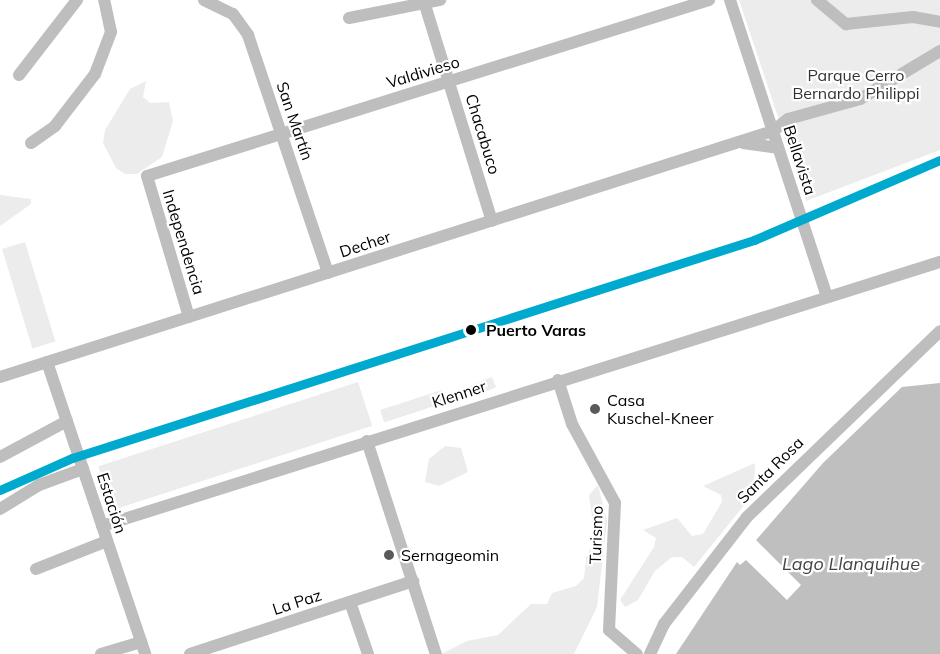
<!DOCTYPE html>
<meta charset="utf-8">
<style>
body{margin:0}
#map{position:relative;width:940px;height:654px;overflow:hidden;background:#fff;font-family:Mulish,sans-serif}
div>[style]{position:absolute}
.green>*{inset:0;background:#ececec;transform-origin:0 0}
.water>*{inset:0;background:#bfbfbf}
.pier>*{inset:0;background:#fff}
.street>*{height:12px;margin:-6px;padding:0 6px;transform-origin:6px;border-radius:6px;background:#bebebe}
.rail-1>*{height:9px;margin:-4.5px;padding:0 4.5px;transform-origin:4.5px;border-radius:4.5px;background:#00a9ce}
.dots>*{width:16px;height:16px;translate:-50% -50%;box-sizing:border-box;border:3px solid #fff;border-radius:50%}
span{translate:-50% -50%;white-space:nowrap;text-align:center;line-height:1.15;-webkit-text-stroke:4.5px #fff;paint-order:stroke}
.street-label{font-size:16px;color:#000}
.park-label{font-size:16px;color:#333}
.stop-label{font-size:16px;color:#000;font-weight:700}
.left{translate:0 -50%;text-align:left}
.poi-label{font-size:16px;color:#000}
.water-label{font-size:18px;color:#444;font-style:italic}
</style>
<div id="map">
<div class="green">
<i style="clip-path:polygon(739px 0,940px 0,940px 150px,806px 201px)"></i>
<i style="clip-path:polygon(146px 81px,143px 97px,150px 103px,169px 102px,173px 121px,162px 157px,137px 174px,125px 174px,116px 168px,103px 143px,105px 130px,130px 89px)"></i>
<i style="clip-path:polygon(0 195px,31px 199px,31px 204px,0 226px)"></i>
<i style="left:25px;top:242px;width:104px;height:24px;rotate:73deg"></i>
<i style="left:492px;top:377px;width:11px;height:24px;rotate:68deg"></i>
<i style="left:358px;top:382px;width:46px;height:273px;rotate:72deg"></i>
<i style="left:442px;top:390px;width:13px;height:65px;rotate:72deg"></i>
<i style="clip-path:polygon(445px 446px,461px 448px,468px 472px,439px 486px,425px 482px,429px 459px)"></i>
<i style="clip-path:polygon(755px 463px,754px 493px,694px 567px,682px 557px,672px 557px,655px 571px,638px 600px,625px 607px,620px 600px,654px 547px,656px 538px,643px 530px,677px 518px,692px 536px,703px 534px,722px 502px,721px 495px,703px 486px)"></i>
<i style="clip-path:polygon(598px 485px,607px 521px,597px 607px,574px 654px,441px 654px,467px 641px,498px 635px,531px 604px,547px 604px,552px 593px,576px 586px,584px 578px,586px 558px,595px 539px,589px 495px)"></i>
</div>
<div class="water">
<i style="clip-path:polygon(940px 383px,940px 654px,676px 654px,737px 562px,823px 463px,902px 387px)"></i>
</div>
<div class="pier">
<i style="clip-path:polygon(754px 538px,801px 585px,787px 600px,746px 560px,740px 565px,735px 560px)"></i>
</div>
<div class="street">
<i style="left:204px;top:0;width:32px;rotate:26deg"></i>
<i style="left:233px;top:14px;width:26px;rotate:54deg"></i>
<i style="left:248px;top:35px;width:251px;rotate:71.4deg"></i>
<i style="left:730px;top:0;width:311px;rotate:71.9deg"></i>
<i style="left:817px;top:0;width:38px;rotate:40deg"></i>
<i style="left:846px;top:24px;width:67px;rotate:-6deg"></i>
<i style="left:913px;top:17px;width:27px;rotate:10deg"></i>
<i style="left:425px;top:5px;width:226px;rotate:72.8deg"></i>
<i style="left:349px;top:18px;width:93px;rotate:-11.2deg"></i>
<i style="left:19px;top:75px;width:95px;rotate:-52.3deg"></i>
<i style="left:31px;top:143px;width:29px;rotate:-35deg"></i>
<i style="left:55px;top:126px;width:66px;rotate:-52.4deg"></i>
<i style="left:95px;top:74px;width:45px;rotate:-69.1deg"></i>
<i style="left:111px;top:32px;width:33px;rotate:-102deg"></i>
<i style="left:743px;top:143px;width:35px;rotate:8deg"></i>
<i style="left:189px;top:317px;width:147px;rotate:-106.6deg"></i>
<i style="left:147px;top:176px;width:589px;rotate:-17.39deg"></i>
<i style="left:47px;top:362px;width:308px;rotate:71.4deg"></i>
<i style="left:0;top:377px;width:811px;rotate:-17.65deg"></i>
<i style="left:773px;top:131px;width:19px;rotate:-39deg"></i>
<i style="left:788px;top:119px;width:75px;rotate:-15.5deg"></i>
<i style="left:860px;top:99px;width:93px;rotate:-31deg"></i>
<i style="left:558px;top:380px;width:46px;rotate:72.3deg"></i>
<i style="left:572px;top:424px;width:90px;rotate:61.4deg"></i>
<i style="left:615px;top:503px;width:127px;rotate:92.7deg"></i>
<i style="left:609px;top:630px;width:37px;rotate:41deg"></i>
<i style="left:367px;top:441px;width:224px;rotate:72.1deg"></i>
<i style="left:0;top:457px;width:76px;rotate:-28.2deg"></i>
<i style="left:0;top:509px;width:46px;rotate:-31.6deg"></i>
<i style="left:39px;top:485px;width:47px;rotate:-20deg"></i>
<i style="left:102px;top:526px;width:879px;rotate:-17.49deg"></i>
<i style="left:36px;top:569px;width:76px;rotate:-21.5deg"></i>
<i style="left:350px;top:602px;width:55px;rotate:70.9deg"></i>
<i style="left:101px;top:654px;width:42px;rotate:-16.7deg"></i>
<i style="left:190px;top:654px;width:235px;rotate:-18.1deg"></i>
<i style="left:650px;top:654px;width:33px;rotate:-65deg"></i>
<i style="left:664px;top:624px;width:135px;rotate:-52.2deg"></i>
<i style="left:747px;top:517px;width:268px;rotate:-43.9deg"></i>
</div>
<div class="rail-1">
<i style="left:0;top:490px;width:79px;rotate:-24deg"></i>
<i style="left:72px;top:458px;width:716px;rotate:-17.73deg"></i>
<i style="left:754px;top:240px;width:202px;rotate:-23.3deg"></i>
</div>
<div class="dots">
<i style="left:471px;top:330px;background:#000"></i>
<i style="left:595px;top:409px;background:#595959"></i>
<i style="left:389px;top:555px;background:#595959"></i>
</div>
<div class="street-label">
<span style="left:423px;top:72px;rotate:-17deg">Valdivieso</span>
<span style="left:295px;top:121px;rotate:71deg">San Martín</span>
<span style="left:483px;top:134px;rotate:73deg">Chacabuco</span>
<span style="left:800px;top:160px;rotate:72deg">Bellavista</span>
<span style="left:184px;top:242px;rotate:73deg">Independencia</span>
<span style="left:365px;top:244px;rotate:-18deg">Decher</span>
<span style="left:459px;top:394px;rotate:-18deg">Klenner</span>
<span style="left:770px;top:470px;rotate:-45deg">Santa Rosa</span>
<span style="left:112px;top:503px;rotate:72deg">Estación</span>
<span style="left:596px;top:535px;rotate:-88deg">Turismo</span>
<span style="left:297px;top:602px;rotate:-18deg">La Paz</span>
</div>
<div class="park-label">
<span style="left:856px;top:84px">Parque Cerro<br>Bernardo Philippi</span>
</div>
<div class="stop-label">
<span class="left" style="left:486px;top:330px">Puerto Varas</span>
</div>
<div class="poi-label">
<span class="left" style="left:607px;top:409px">Casa<br>Kuschel-Kneer</span>
<span class="left" style="left:401px;top:555px">Sernageomin</span>
</div>
<div class="water-label">
<span style="left:851px;top:564px">Lago Llanquihue</span>
</div>
</div>
